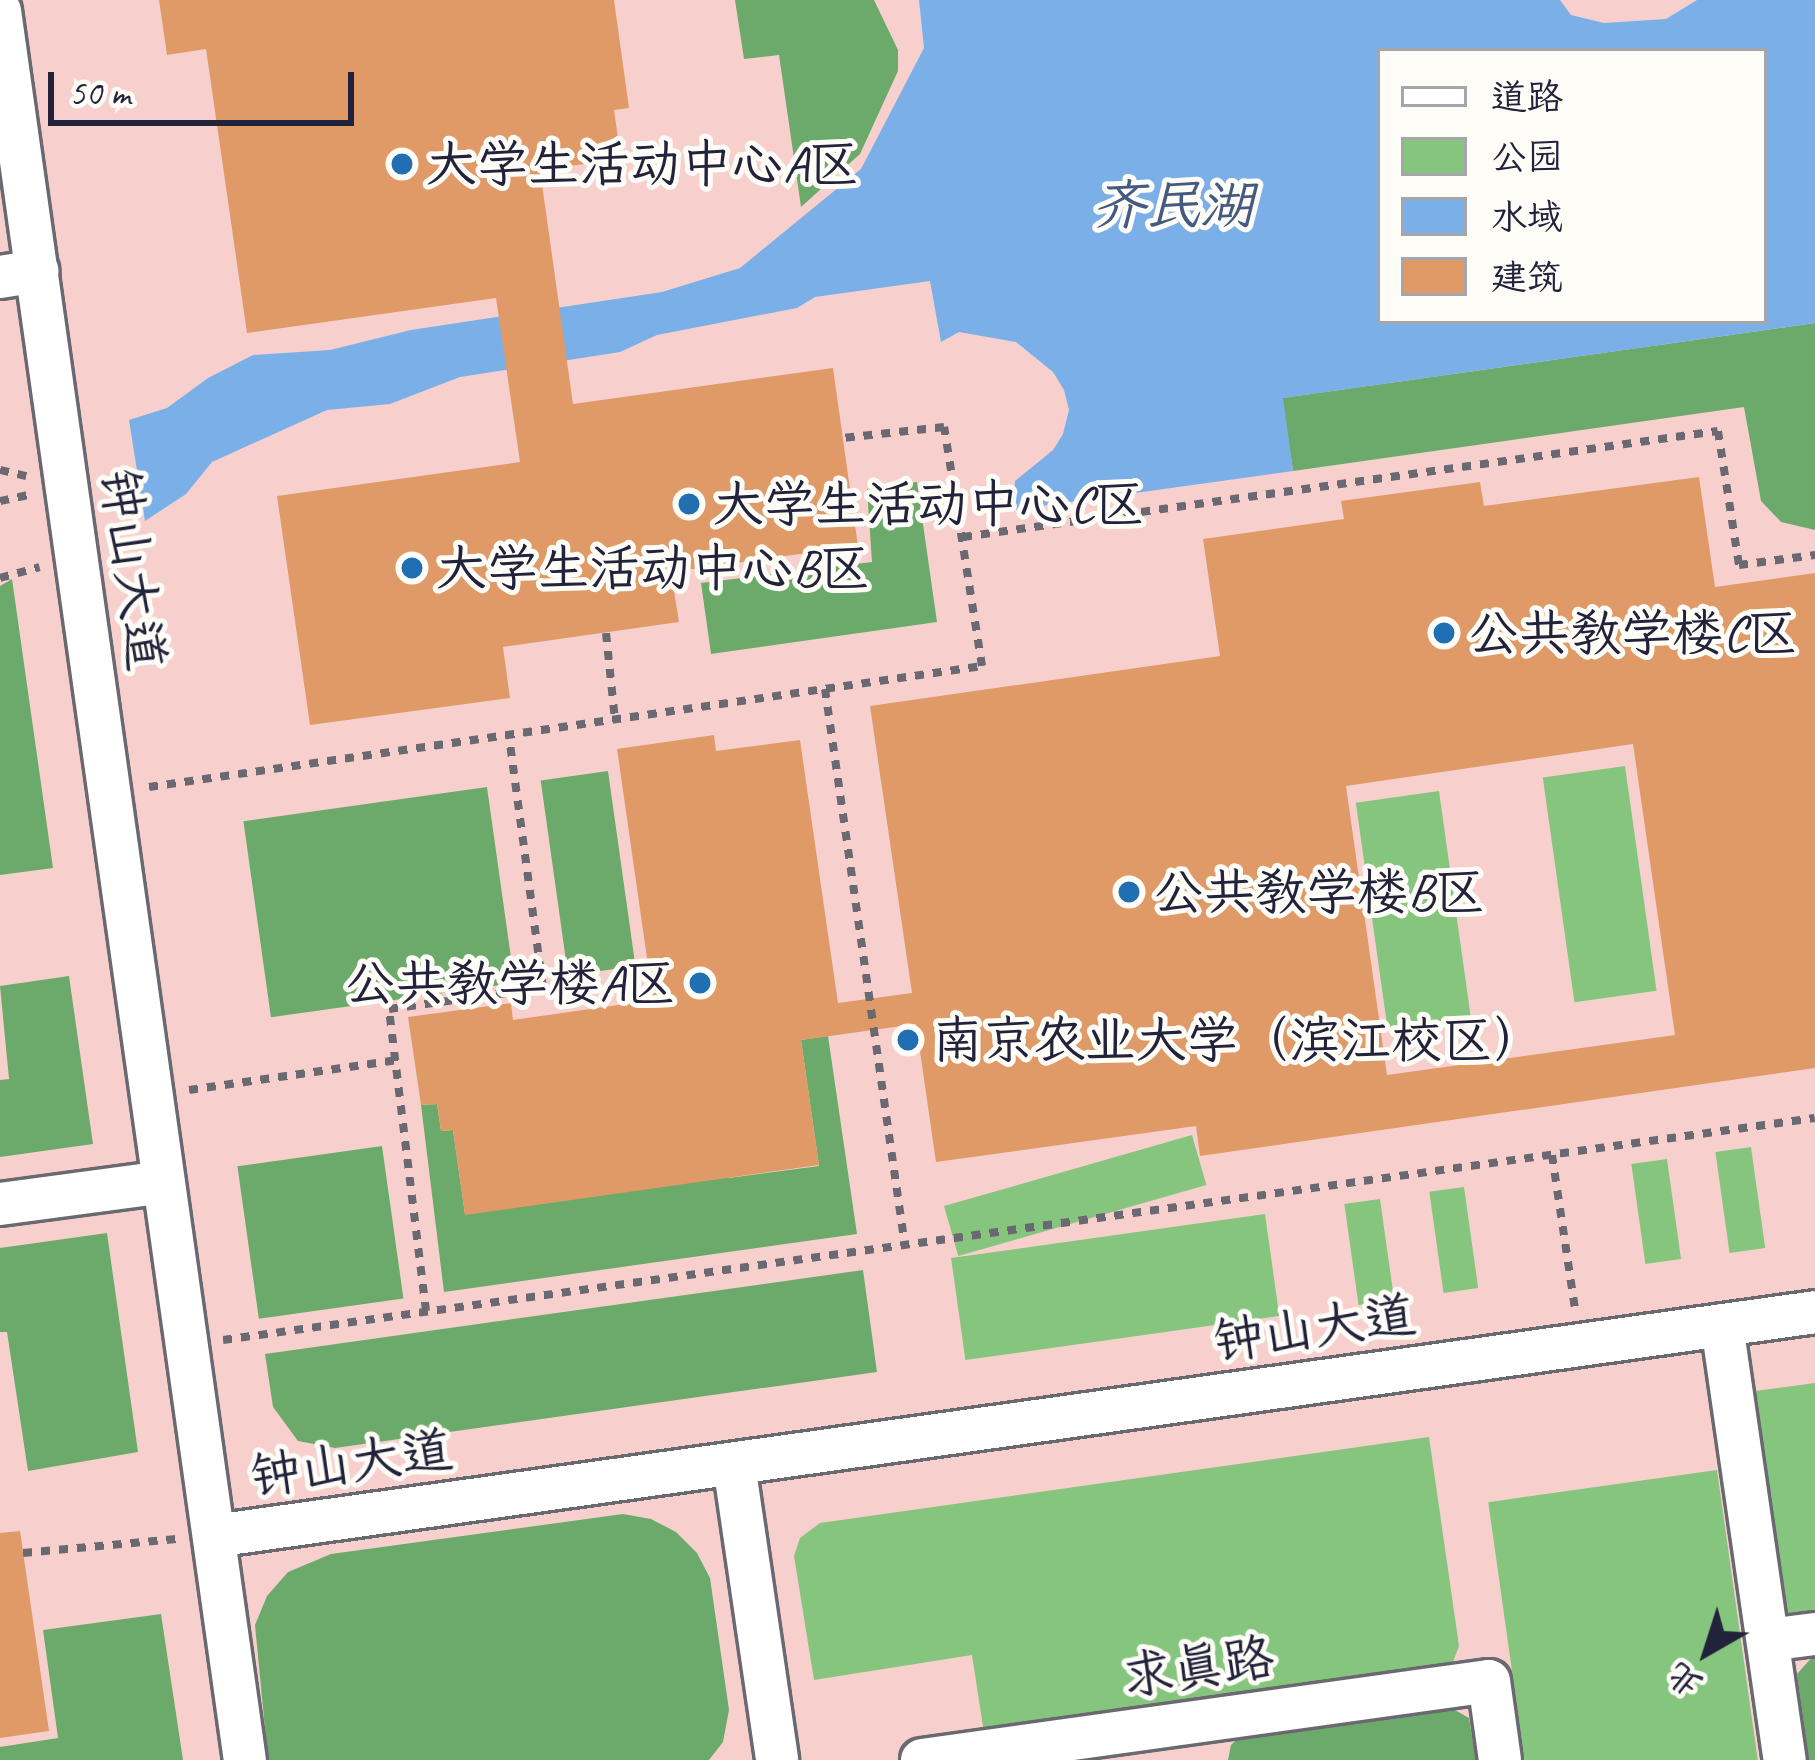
<!DOCTYPE html>
<meta charset="utf-8">
<style>
body{margin:0}
#map{position:relative;width:1815px;height:1760px;overflow:hidden;background:#f1ebd3;font-family:Caveat,"LXGW WenKai TC",sans-serif}
div>[style]{position:absolute}
.built>*{inset:0;background:#f7d0ce}
.green>*{inset:0;background:#85c57d;transform-origin:0 0}
.forest>*{inset:0;background:#6caa6c;transform-origin:0 0}
.water>*{inset:0;background:#7aafe8}
.building>*{inset:0;background:#e09a68}
.path>*{height:8px;margin-top:-4px;transform-origin:0;background:repeating-linear-gradient(90deg,#6a6870 0 9px,transparent 0 18px)}
.roads{filter:drop-shadow(3px 0 #6a6870) drop-shadow(-3px 0 #6a6870) drop-shadow(0 3px #6a6870) drop-shadow(0 -3px #6a6870)}
.minor>*{height:42px;margin:-21px;padding:0 21px;transform-origin:21px;border-radius:21px;background:#fff}
.dots>*{width:33px;height:33px;translate:-50% -50%;box-sizing:border-box;border:6px solid #fdfcf7;border-radius:50%}
span{translate:-50% -50%;white-space:nowrap;text-align:center;line-height:1.15;-webkit-text-stroke:10px #fdfcf7;paint-order:stroke}
.poi-label{font-size:51px;color:#22223b}
.left{translate:0 -50%;text-align:left}
.right{translate:-100% -50%;text-align:right}
.street-label{font-size:51px;color:#22223b}
.water-label{font-size:54px;color:#455a80;font-style:italic}
.legend{position:absolute;left:1377px;top:48px;width:390px;height:276px;box-sizing:border-box;background:#fdfcf7;border:3px solid #a5a5ac;margin:0;padding:15px 21px;list-style:none;font-size:36px;color:#22223b}
.legend li{display:flex;align-items:center;gap:24px;height:60px}
.legend b{width:60px;border:3px solid #a5a5ac}
.north{position:absolute;left:1647px;top:1592px;width:120px;height:120px;-webkit-text-stroke:9px #fdfcf7;paint-order:stroke;rotate:219deg;font-size:33px;font-weight:700;line-height:48px;text-align:center;color:#22223b}
.north::after{content:'';display:block;margin:auto;width:42px;height:54px;background:#22223b;clip-path:polygon(50% 0,100% 100%,50% 72%,0 100%)}
.scale{position:absolute;left:48px;top:72px;width:306px;height:54px;box-sizing:border-box;border:6px solid #22223b;border-top:0;padding-left:15px;font-size:36px;line-height:42px;white-space:nowrap;color:#22223b;-webkit-text-stroke:9px #fdfcf7;paint-order:stroke}
</style>
<div id="map">
<div class="built">
<i style="clip-path:polygon(evenodd,0 0,1815px 0,1815px 1760px,0 1760px,0 0,1380px 51px,1764px 51px,1764px 321px,1380px 321px,1380px 51px)"></i>
</div>
<div class="green">
<i style="left:1625px;top:766px;width:227px;height:83px;rotate:82deg"></i>
<i style="left:1439px;top:791px;width:228px;height:84px;rotate:82deg"></i>
<i style="left:1192px;top:1135px;width:52px;height:258px;rotate:74deg"></i>
<i style="left:1751px;top:1147px;width:102px;height:36px;rotate:82deg"></i>
<i style="left:1667px;top:1159px;width:101px;height:36px;rotate:82deg"></i>
<i style="left:1464px;top:1187px;width:102px;height:35px;rotate:82deg"></i>
<i style="left:1380px;top:1199px;width:102px;height:36px;rotate:82deg"></i>
<i style="left:1265px;top:1214px;width:103px;height:317px;rotate:82deg"></i>
<i style="clip-path:polygon(1815px 1383px,1815px 1617px,1789px 1621px,1755px 1391px)"></i>
<i style="clip-path:polygon(1429px 1437px,1459px 1646px,1453px 1662px,1442px 1669px,984px 1733px,972px 1655px,814px 1680px,794px 1556px,800px 1538px,820px 1523px)"></i>
<i style="left:1717px;top:1470px;width:293px;height:231px;rotate:82deg"></i>
</div>
<div class="forest">
<i style="clip-path:polygon(735px 0,874px 0,898px 50px,898px 71px,860px 154px,801px 207px,779px 55px,744px 59px)"></i>
<i style="clip-path:polygon(1815px 323px,1815px 530px,1781px 522px,1761px 501px,1744px 407px,1293px 471px,1282px 398px)"></i>
<i style="clip-path:polygon(917px 482px,937px 622px,711px 654px,701px 583px,872px 562px,867px 489px)"></i>
<i style="clip-path:polygon(12px 579px,53px 868px,0 875px,0 586px)"></i>
<i style="left:608px;top:771px;width:197px;height:68px;rotate:82deg"></i>
<i style="left:487px;top:787px;width:198px;height:246px;rotate:82deg"></i>
<i style="clip-path:polygon(69px 976px,93px 1144px,0 1157px,0 1080px,9px 1079px,0 986px)"></i>
<i style="clip-path:polygon(828px 1036px,857px 1234px,444px 1292px,421px 1105px,437px 1104px,441px 1131px,453px 1130px,465px 1214px,716px 1093px,729px 1178px,819px 1166px,801px 1040px)"></i>
<i style="left:382px;top:1146px;width:154px;height:146px;rotate:82deg"></i>
<i style="clip-path:polygon(107px 1233px,138px 1452px,28px 1471px,7px 1332px,0 1332px,0 1248px)"></i>
<i style="clip-path:polygon(863px 1270px,877px 1372px,335px 1448px,298px 1441px,273px 1407px,265px 1354px)"></i>
<i style="clip-path:polygon(623px 1514px,651px 1519px,676px 1532px,697px 1553px,710px 1578px,729px 1710px,723px 1742px,709px 1760px,268px 1760px,255px 1625px,267px 1596px,288px 1572px,331px 1554px)"></i>
<i style="clip-path:polygon(161px 1614px,183px 1760px,0 1760px,0 1747px,58px 1738px,43px 1630px)"></i>
<i style="clip-path:polygon(1815px 1654px,1815px 1760px,1809px 1760px,1797px 1674px)"></i>
<i style="clip-path:polygon(1448px 1706px,1469px 1718px,1476px 1760px,1228px 1760px,1231px 1745px,1240px 1736px)"></i>
</div>
<div class="water">
<i style="clip-path:polygon(evenodd,919px 0,1560px 0,1571px 15px,1604px 23px,1666px 19px,1697px 0,1815px 0,1815px 323px,1283px 398px,1293px 471px,1013px 510px,1015px 481px,1053px 450px,1063px 434px,1069px 410px,1064px 390px,1053px 372px,1016px 342px,959px 332px,941px 342px,930px 281px,815px 297px,797px 308px,657px 335px,620px 352px,460px 377px,390px 404px,327px 410px,212px 462px,186px 494px,145px 521px,129px 420px,167px 408px,208px 378px,253px 355px,330px 350px,411px 330px,662px 292px,740px 268px,861px 169px,924px 48px,919px 0,1380px 51px,1764px 51px,1764px 321px,1380px 321px,1380px 51px)"></i>
</div>
<div class="building">
<i style="clip-path:polygon(159px 0,614px 0,629px 108px,614px 110px,621px 159px,540px 170px,573px 404px,833px 368px,858px 546px,671px 572px,679px 622px,503px 647px,510px 698px,310px 725px,277px 496px,520px 462px,496px 298px,247px 333px,206px 49px,167px 55px)"></i>
<i style="clip-path:polygon(evenodd,1699px 477px,1715px 587px,1815px 573px,1815px 1068px,1200px 1156px,1196px 1126px,936px 1162px,916px 1024px,801px 1040px,819px 1165px,465px 1215px,453px 1130px,441px 1131px,437px 1104px,421px 1105px,408px 1017px,511px 1003px,513px 1020px,653px 1000px,617px 749px,714px 735px,716px 751px,800px 740px,838px 1003px,912px 993px,870px 706px,1220px 656px,1203px 539px,1344px 519px,1341px 501px,1480px 482px,1484px 506px,1699px 477px,1633px 744px,1675px 1035px,1387px 1075px,1346px 786px,1633px 744px)"></i>
<i style="clip-path:polygon(20px 1531px,49px 1731px,0 1738px,0 1533px)"></i>
</div>
<div class="path">
<i style="left:0;top:470px;width:27px;rotate:13deg"></i>
<i style="left:0;top:501px;width:29px;rotate:-12deg"></i>
<i style="left:963px;top:537px;width:762px;rotate:-7.99deg"></i>
<i style="left:1718px;top:431px;width:136px;rotate:81.1deg"></i>
<i style="left:1739px;top:565px;width:77px;rotate:-7.5deg"></i>
<i style="left:0;top:578px;width:41px;rotate:-15.4deg"></i>
<i style="left:606px;top:633px;width:87px;rotate:84.1deg"></i>
<i style="left:825px;top:689px;width:563px;rotate:81.83deg"></i>
<i style="left:149px;top:787px;width:842px;rotate:-8.26deg"></i>
<i style="left:982px;top:666px;width:242px;rotate:-99deg"></i>
<i style="left:944px;top:427px;width:102px;rotate:173.8deg"></i>
<i style="left:189px;top:1090px;width:209px;rotate:-8.2deg"></i>
<i style="left:1552px;top:1155px;width:155px;rotate:81.5deg"></i>
<i style="left:426px;top:1311px;width:304px;rotate:-97deg"></i>
<i style="left:389px;top:1009px;width:155px;rotate:-7.8deg"></i>
<i style="left:543px;top:988px;width:255px;rotate:-97.7deg"></i>
<i style="left:223px;top:1340px;width:1607px;rotate:-7.94deg"></i>
<i style="left:23px;top:1553px;width:154px;rotate:-5.2deg"></i>
</div>
<div class="roads">
<div class="minor">
<i style="left:0;top:11px;width:1766px;rotate:82.03deg"></i>
<i style="left:0;top:277px;width:38px;rotate:-9deg"></i>
<i style="left:0;top:1204px;width:165px;rotate:-7.6deg"></i>
<i style="left:1722px;top:1325px;width:440px;rotate:81.8deg"></i>
<i style="left:734px;top:1464px;width:299px;rotate:81.7deg"></i>
<i style="left:214px;top:1536px;width:1617px;rotate:-7.96deg"></i>
<i style="left:1768px;top:1640px;width:47px;rotate:-7.3deg"></i>
<i style="left:922px;top:1760px;width:572px;rotate:-7.93deg"></i>
<i style="left:1489px;top:1681px;width:80px;rotate:82.1deg"></i>
</div>
</div>
<div class="dots">
<i style="left:402px;top:164px;background:#1f6fb2"></i>
<i style="left:689px;top:504px;background:#1f6fb2"></i>
<i style="left:412px;top:568px;background:#1f6fb2"></i>
<i style="left:1444px;top:633px;background:#1f6fb2"></i>
<i style="left:1129px;top:892px;background:#1f6fb2"></i>
<i style="left:700px;top:983px;background:#1f6fb2"></i>
<i style="left:908px;top:1040px;background:#1f6fb2"></i>
</div>
<div class="poi-label">
<span class="left" style="left:426px;top:164px">大学生活动中心A区</span>
<span class="left" style="left:713px;top:504px">大学生活动中心C区</span>
<span class="left" style="left:436px;top:568px">大学生活动中心B区</span>
<span class="left" style="left:1468px;top:633px">公共教学楼C区</span>
<span class="left" style="left:1153px;top:892px">公共教学楼B区</span>
<span class="right" style="left:676px;top:983px">公共教学楼A区</span>
<span class="left" style="left:932px;top:1040px">南京农业大学（滨江校区）</span>
</div>
<div class="street-label">
<span style="left:133px;top:569px;rotate:82deg">钟山大道</span>
<span style="left:1314px;top:1328px;rotate:-8deg">钟山大道</span>
<span style="left:351px;top:1463px;rotate:-8deg">钟山大道</span>
<span style="left:1198px;top:1667px;rotate:-8deg">求真路</span>
</div>
<div class="water-label">
<span style="left:1173px;top:205px">齐民湖</span>
</div>
<ul class="legend">
<li><b style="height:15px;background:#fff"></b>道路</li>
<li><b style="height:33px;background:#85c57d"></b>公园</li>
<li><b style="height:33px;background:#7aafe8"></b>水域</li>
<li><b style="height:33px;background:#e09a68"></b>建筑</li>
</ul>
<div class="north">北</div>
<div class="scale">50 m</div>
</div>
